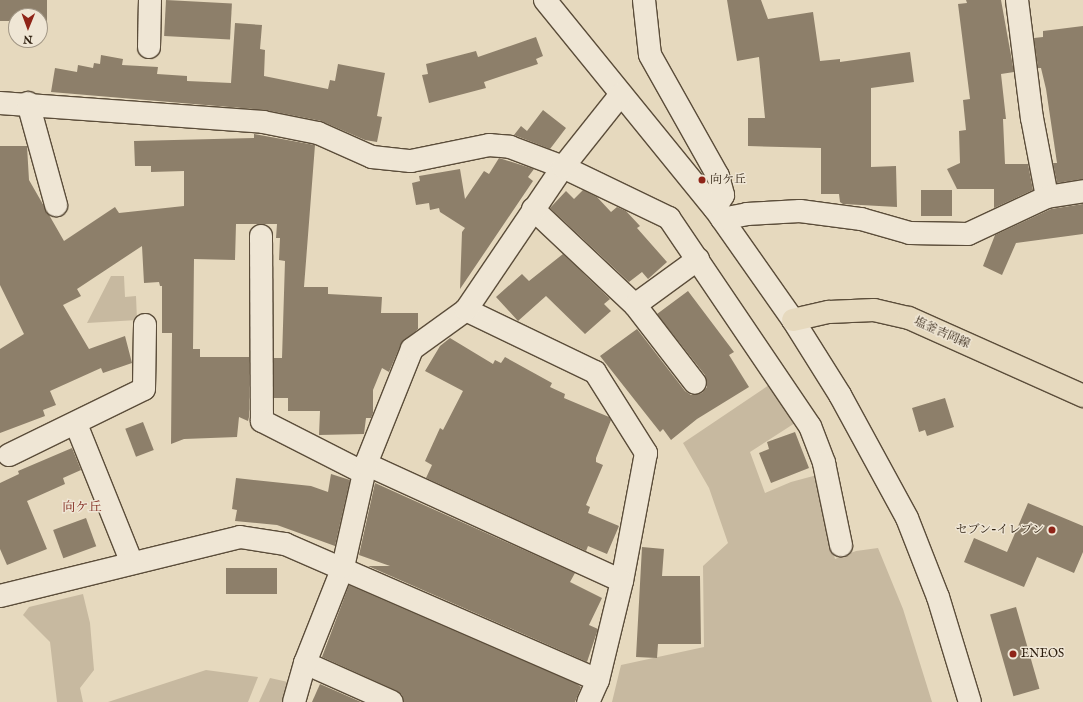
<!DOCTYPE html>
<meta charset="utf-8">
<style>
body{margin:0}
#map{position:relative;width:1083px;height:702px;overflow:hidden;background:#e6d9be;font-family:"IM FELL English","Noto Serif JP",serif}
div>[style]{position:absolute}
.green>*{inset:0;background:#c7b9a0}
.building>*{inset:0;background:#8d7f6a;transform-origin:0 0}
.roads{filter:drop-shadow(1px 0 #5b4d3a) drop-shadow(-1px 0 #5b4d3a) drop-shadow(0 1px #5b4d3a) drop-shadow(0 -1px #5b4d3a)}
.minor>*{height:22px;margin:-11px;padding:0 11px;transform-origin:11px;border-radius:11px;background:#efe6d5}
.major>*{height:22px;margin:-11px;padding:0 11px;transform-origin:11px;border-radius:11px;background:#e6d9be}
.dots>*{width:11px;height:11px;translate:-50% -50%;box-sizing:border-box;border:2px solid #efe6d5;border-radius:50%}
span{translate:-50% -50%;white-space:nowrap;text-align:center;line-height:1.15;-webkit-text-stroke:3px #efe6d5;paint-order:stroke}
.poi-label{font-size:12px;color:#2d1e0e}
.left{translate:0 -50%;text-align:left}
.right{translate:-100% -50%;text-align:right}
.street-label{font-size:12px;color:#2d1e0e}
.neighbourhood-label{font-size:13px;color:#7a1f14}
.north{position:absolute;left:8px;top:8px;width:40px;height:40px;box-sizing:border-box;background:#efe6d5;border:1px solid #a19685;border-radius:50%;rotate:181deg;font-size:11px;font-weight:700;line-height:16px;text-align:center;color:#2d1e0e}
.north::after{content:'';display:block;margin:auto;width:14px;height:18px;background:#8f2418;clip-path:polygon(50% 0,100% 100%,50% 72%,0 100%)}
</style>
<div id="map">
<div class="green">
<i style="clip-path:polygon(111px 276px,124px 276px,125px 297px,136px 296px,137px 320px,87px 323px)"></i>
<i style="clip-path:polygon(772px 383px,795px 423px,750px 452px,765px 493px,791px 482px,817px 475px,835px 559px,856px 551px,878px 548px,903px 609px,932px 702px,612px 702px,621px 665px,704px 647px,703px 566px,728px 543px,709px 488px,683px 443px)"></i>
<i style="clip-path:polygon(83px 594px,90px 623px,94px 670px,80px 688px,83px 702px,57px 702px,50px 642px,23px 615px,29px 607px)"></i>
<i style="clip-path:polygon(206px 670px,258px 677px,248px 702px,108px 702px)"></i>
<i style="clip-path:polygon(270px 678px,288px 682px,284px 702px,259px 702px)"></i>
</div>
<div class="building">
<i style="clip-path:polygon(0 0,47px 0,47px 22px,40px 21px,40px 16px,16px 16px,16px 21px,0 21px)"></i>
<i style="left:166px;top:0;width:66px;height:36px;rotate:3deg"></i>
<i style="clip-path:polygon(727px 0,761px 0,768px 19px,813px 12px,820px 61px,840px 59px,840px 62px,910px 52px,914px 82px,871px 88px,871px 167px,896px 166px,897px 207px,843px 204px,840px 202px,839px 194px,821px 194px,821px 148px,748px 146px,748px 118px,765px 118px,759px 57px,737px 61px)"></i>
<i style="clip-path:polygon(966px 0,1001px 0,1014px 72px,1001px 74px,1006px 119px,1003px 119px,1005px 164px,1028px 164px,1033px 190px,994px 208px,994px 189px,957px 189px,947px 169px,960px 163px,959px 131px,966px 130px,963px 100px,970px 99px,958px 4px,967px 3px)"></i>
<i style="clip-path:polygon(235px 23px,262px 25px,260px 49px,265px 50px,264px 76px,328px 89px,330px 80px,335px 81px,338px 64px,385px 73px,377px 116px,382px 117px,377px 142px,365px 140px,321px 121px,265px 110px,51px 92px,55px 68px,77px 72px,78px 65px,93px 68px,94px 63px,100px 64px,101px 55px,123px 59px,122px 65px,158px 67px,157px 74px,187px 76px,187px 81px,231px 83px)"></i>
<i style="clip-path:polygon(1083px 26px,1083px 179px,1057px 183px,1053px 163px,1057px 163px,1046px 89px,1041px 68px,1038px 68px,1034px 38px,1043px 37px,1043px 31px)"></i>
<i style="clip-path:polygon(536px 37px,543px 56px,536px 59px,538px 64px,484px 82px,486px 88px,429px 103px,422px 75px,428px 74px,426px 64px,476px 51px,478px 57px)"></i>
<i style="clip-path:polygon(543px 110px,566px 128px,550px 149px,514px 135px,521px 126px,527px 131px)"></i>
<i style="clip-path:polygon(254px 134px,315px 145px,304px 287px,328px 287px,328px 294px,382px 297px,381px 313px,418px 313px,418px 329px,401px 344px,389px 372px,382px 368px,373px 390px,373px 413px,371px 418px,366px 418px,364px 434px,319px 435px,320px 411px,288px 411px,288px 398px,274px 398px,274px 358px,282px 358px,285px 261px,279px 260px,280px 238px,276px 238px,277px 224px,236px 224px,235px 260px,194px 259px,193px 349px,200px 349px,200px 357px,249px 357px,249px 417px,248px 421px,239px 417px,237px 437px,184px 439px,171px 444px,172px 333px,162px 333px,162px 286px,160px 286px,159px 282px,144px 283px,142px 246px,77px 289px,81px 296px,63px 305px,89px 349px,125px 336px,132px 363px,103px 373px,101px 368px,50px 391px,56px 405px,43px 410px,45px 416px,0 433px,0 349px,24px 334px,0 285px,0 146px,27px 146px,29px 180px,64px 241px,115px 207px,119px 213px,184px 206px,184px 171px,151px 172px,151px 166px,135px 166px,134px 141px,254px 138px)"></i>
<i style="clip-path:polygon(499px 158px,534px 169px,528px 177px,533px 181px,460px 289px,462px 232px,465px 228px,440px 212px,439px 208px,430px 210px,429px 203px,416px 205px,412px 183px,420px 181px,419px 176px,460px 169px,465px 199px,484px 171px,489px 174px)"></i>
<i style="clip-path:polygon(583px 190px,597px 197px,611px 212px,617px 207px,626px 211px,640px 226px,637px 228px,667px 262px,648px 279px,642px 272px,629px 282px,550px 208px,566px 191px,574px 199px)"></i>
<i style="left:921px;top:190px;width:31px;height:26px"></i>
<i style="clip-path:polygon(1083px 204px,1083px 234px,1016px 243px,1002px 275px,983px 266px,995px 235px,1051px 209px)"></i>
<i style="clip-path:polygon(563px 254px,610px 299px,604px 304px,611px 311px,585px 334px,546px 296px,518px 321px,496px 297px,522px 274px,529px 281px)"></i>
<i style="clip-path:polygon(688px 291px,734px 352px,729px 355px,749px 387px,697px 419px,671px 440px,663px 429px,660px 432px,600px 356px,637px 329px,685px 391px,691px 395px,702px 393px,707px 387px,705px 375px,657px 314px)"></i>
<i style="clip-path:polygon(450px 338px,493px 364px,495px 360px,501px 363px,505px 357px,552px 383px,550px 387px,565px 394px,564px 398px,609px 417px,611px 420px,596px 458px,596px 462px,603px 465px,586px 505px,590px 507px,588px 513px,619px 526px,607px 554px,588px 546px,586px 551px,426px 478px,432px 465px,425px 461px,440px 428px,443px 430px,463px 391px,425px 371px,440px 346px)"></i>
<i style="clip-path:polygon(945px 398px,954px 427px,927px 436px,925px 430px,919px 432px,912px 408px)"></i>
<i style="left:143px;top:422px;width:30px;height:19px;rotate:69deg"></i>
<i style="clip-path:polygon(795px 432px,809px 468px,771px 483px,759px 453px,769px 449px,767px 442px)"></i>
<i style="clip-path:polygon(72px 448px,81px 470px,63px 478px,65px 484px,27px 501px,47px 549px,7px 565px,0 549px,0 483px,19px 474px,18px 471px)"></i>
<i style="clip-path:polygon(331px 474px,350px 480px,335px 546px,277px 525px,235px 521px,237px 510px,232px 509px,236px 478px,311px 486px,328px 492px)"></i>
<i style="clip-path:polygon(375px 483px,575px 573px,570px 582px,602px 598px,589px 625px,598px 629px,587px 662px,368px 566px,390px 566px,359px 555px)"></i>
<i style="clip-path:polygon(1028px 503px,1083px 526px,1083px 552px,1074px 573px,1037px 557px,1024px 587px,964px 562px,974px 538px,1007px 552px)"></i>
<i style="left:86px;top:518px;width:30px;height:35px;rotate:70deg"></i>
<i style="clip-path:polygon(642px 547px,664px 549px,662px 576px,700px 576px,701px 644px,658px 644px,657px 658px,636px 657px)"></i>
<i style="left:226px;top:568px;width:51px;height:26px"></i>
<i style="clip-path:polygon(349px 585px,577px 684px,581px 687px,575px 702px,404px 702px,402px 695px,397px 691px,322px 657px)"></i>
<i style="left:1016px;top:607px;width:85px;height:27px;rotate:74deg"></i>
<i style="clip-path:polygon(320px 684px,361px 702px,312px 702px)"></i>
</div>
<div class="roads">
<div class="minor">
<i style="left:545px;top:0;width:269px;rotate:50.9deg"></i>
<i style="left:715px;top:209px;width:136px;rotate:54.9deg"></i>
<i style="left:793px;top:320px;width:89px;rotate:57.9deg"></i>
<i style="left:840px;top:395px;width:140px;rotate:61.4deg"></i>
<i style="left:907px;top:518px;width:85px;rotate:68.6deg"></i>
<i style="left:938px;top:597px;width:110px;rotate:73.1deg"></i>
<i style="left:644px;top:0;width:55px;rotate:83.8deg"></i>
<i style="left:650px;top:55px;width:139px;rotate:60.7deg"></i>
<i style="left:718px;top:176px;width:20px;rotate:75deg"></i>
<i style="left:723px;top:195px;width:16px;rotate:120deg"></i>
<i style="left:1017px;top:0;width:119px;rotate:82.8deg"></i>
<i style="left:1032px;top:118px;width:80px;rotate:79.2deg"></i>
<i style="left:149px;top:47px;width:47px;rotate:-88.8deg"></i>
<i style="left:0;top:103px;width:264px;rotate:4.1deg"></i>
<i style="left:263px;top:122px;width:56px;rotate:11.3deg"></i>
<i style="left:318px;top:133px;width:59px;rotate:24deg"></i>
<i style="left:372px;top:157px;width:39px;rotate:6deg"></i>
<i style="left:411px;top:161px;width:80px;rotate:-11.6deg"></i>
<i style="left:489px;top:145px;width:21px;rotate:5deg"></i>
<i style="left:510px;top:147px;width:57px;rotate:20.7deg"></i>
<i style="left:563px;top:167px;width:118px;rotate:25.7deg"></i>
<i style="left:669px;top:218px;width:251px;rotate:55.9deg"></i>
<i style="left:810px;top:426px;width:40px;rotate:69deg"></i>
<i style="left:824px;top:463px;width:84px;rotate:78.3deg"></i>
<i style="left:28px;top:103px;width:106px;rotate:74.6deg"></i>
<i style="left:533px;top:209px;width:140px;rotate:43.3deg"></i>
<i style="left:635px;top:305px;width:78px;rotate:-36.1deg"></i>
<i style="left:722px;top:219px;width:25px;rotate:-11deg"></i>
<i style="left:747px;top:214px;width:53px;rotate:-3.2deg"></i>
<i style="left:800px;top:211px;width:62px;rotate:7.5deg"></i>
<i style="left:861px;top:219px;width:51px;rotate:15.9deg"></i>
<i style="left:910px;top:233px;width:58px;rotate:1deg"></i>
<i style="left:968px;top:234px;width:87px;rotate:-25.1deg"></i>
<i style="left:1047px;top:197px;width:36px;rotate:-9deg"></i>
<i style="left:261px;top:236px;width:185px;rotate:89.7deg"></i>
<i style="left:262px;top:421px;width:114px;rotate:27deg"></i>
<i style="left:635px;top:305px;width:98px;rotate:52.4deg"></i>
<i style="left:466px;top:310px;width:143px;rotate:25.7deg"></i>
<i style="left:595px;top:372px;width:96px;rotate:57.8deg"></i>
<i style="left:646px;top:453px;width:130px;rotate:100.6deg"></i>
<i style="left:622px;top:581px;width:102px;rotate:103.6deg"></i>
<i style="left:598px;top:680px;width:24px;rotate:114deg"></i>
<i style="left:76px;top:424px;width:150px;rotate:68.1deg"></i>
<i style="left:9px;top:455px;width:150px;rotate:-26.1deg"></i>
<i style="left:144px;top:389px;width:64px;rotate:-89.1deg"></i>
<i style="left:366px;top:464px;width:281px;rotate:24.6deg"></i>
<i style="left:0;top:596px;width:247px;rotate:-13.8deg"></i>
<i style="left:240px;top:537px;width:46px;rotate:8.8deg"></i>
<i style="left:285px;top:544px;width:341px;rotate:23.5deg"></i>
<i style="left:305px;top:663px;width:95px;rotate:24.1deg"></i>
<i style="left:294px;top:702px;width:41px;rotate:-74.2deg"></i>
<i style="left:305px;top:663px;width:103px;rotate:-68.4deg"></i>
<i style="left:343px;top:567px;width:106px;rotate:-77.4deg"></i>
<i style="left:366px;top:464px;width:124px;rotate:-68.2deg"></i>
<i style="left:412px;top:349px;width:67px;rotate:-35.8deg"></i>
<i style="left:466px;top:310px;width:173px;rotate:-55.9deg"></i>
<i style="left:563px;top:167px;width:93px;rotate:-51.5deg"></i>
</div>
<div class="major">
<i style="left:793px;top:320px;width:37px;rotate:-13deg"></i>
<i style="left:829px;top:312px;width:45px;rotate:-2.5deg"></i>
<i style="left:874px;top:310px;width:36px;rotate:13deg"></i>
<i style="left:909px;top:318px;width:191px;rotate:24.1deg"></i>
</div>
</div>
<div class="dots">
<i style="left:702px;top:180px;background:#8f2418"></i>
<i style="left:1052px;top:530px;background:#8f2418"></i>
<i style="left:1013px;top:654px;background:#8f2418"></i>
</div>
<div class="poi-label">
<span class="left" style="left:710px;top:180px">向ケ丘</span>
<span class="right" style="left:1044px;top:530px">セブン-イレブン</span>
<span class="left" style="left:1021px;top:654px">ENEOS</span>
</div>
<div class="street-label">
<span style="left:942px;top:333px;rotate:24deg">塩釜吉岡線</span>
</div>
<div class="neighbourhood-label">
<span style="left:82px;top:508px">向ケ丘</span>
</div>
<div class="north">N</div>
</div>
